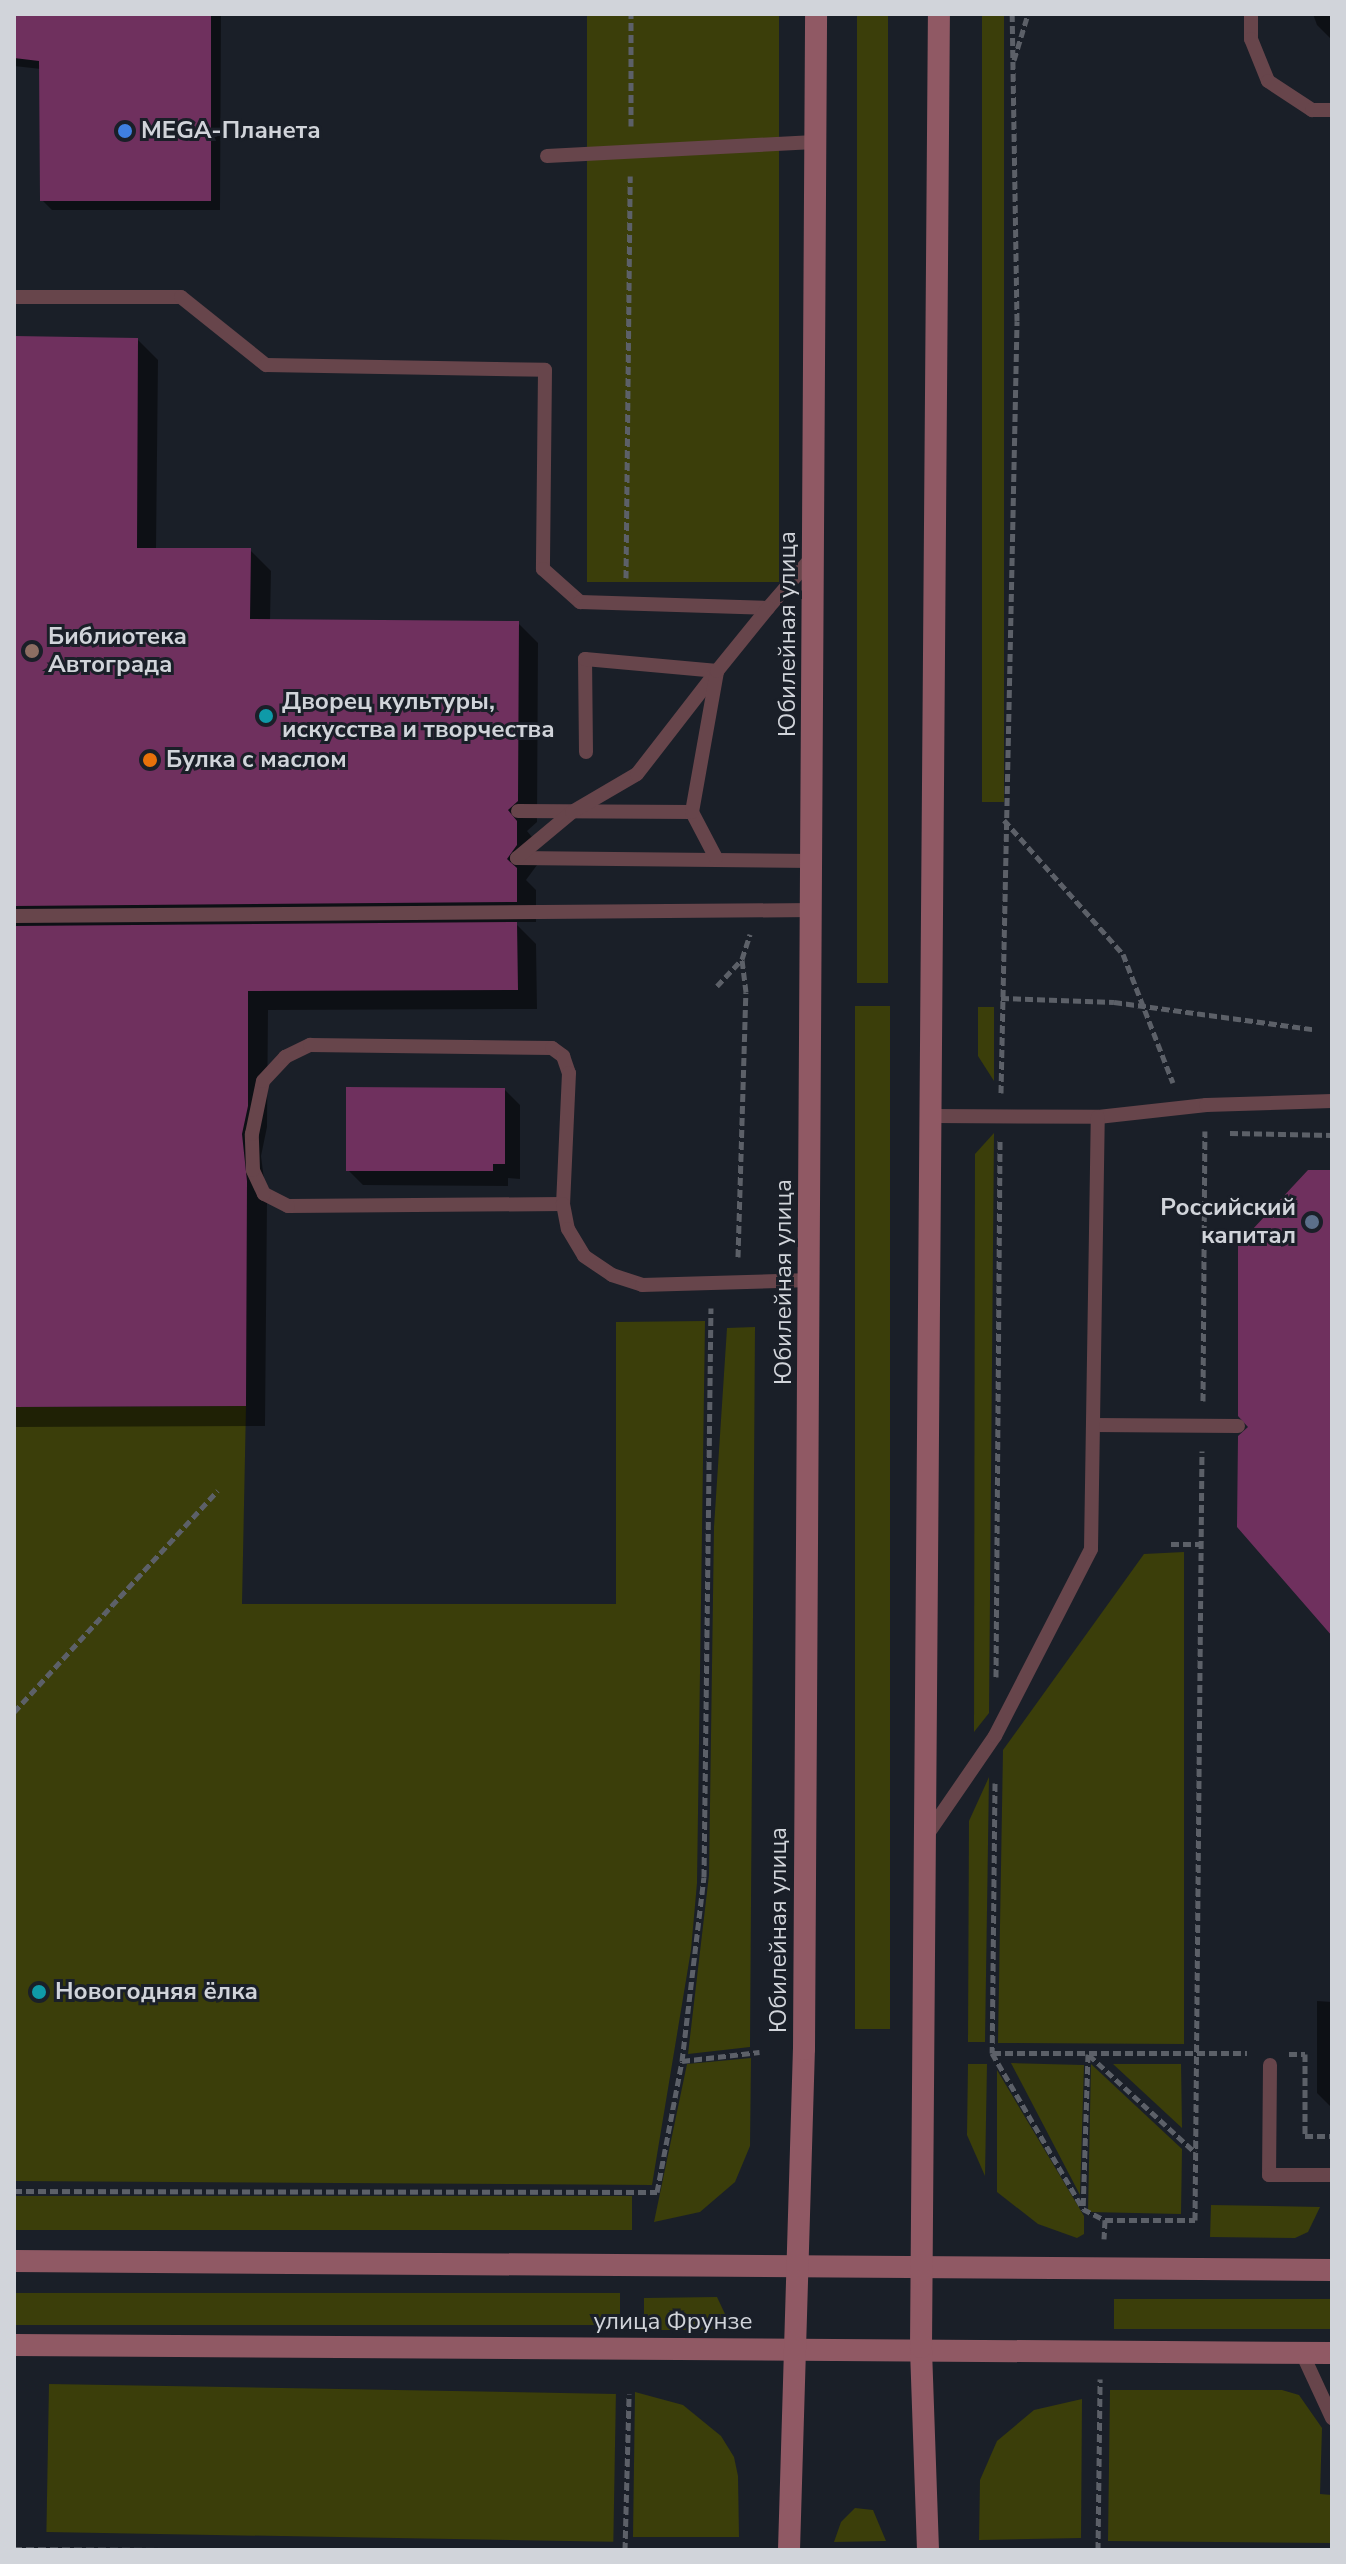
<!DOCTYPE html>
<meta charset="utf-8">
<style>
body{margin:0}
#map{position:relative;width:1346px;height:2564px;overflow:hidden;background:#1a1f28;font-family:"Nunito Sans",sans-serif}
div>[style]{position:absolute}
.green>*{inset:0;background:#3b3e0a;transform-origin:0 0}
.shadow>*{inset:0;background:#0007}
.building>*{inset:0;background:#6f305e}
.path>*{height:5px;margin-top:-2.5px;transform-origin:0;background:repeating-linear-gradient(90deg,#5c6068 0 8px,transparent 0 12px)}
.service>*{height:14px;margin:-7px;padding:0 7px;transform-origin:7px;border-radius:7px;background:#67454b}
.secondary>*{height:22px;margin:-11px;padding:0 11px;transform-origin:11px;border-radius:11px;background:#905964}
.dots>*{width:22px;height:22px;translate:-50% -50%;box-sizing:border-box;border:4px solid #1a1f28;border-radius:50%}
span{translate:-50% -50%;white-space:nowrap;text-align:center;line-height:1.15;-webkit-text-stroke:6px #1a1f28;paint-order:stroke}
.poi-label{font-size:24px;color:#d1d4da;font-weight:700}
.left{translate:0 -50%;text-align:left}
.right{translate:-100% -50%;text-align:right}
.street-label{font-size:24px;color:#d1d4da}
.frame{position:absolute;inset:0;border:16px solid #d1d4da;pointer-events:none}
</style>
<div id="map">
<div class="green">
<i style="left:587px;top:14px;width:192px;height:568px"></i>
<i style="left:857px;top:14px;width:31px;height:969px"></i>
<i style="left:982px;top:14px;width:22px;height:788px"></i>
<i style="left:855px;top:1006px;width:35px;height:1023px"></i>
<i style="clip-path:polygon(978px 1007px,994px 1007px,994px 1081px,978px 1056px)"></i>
<i style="clip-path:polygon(994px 1133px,989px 1713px,974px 1732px,975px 1154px)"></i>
<i style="clip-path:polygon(705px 1321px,697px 1883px,691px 1950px,652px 2185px,14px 2181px,14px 1407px,246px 1406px,242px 1604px,616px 1604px,616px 1322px)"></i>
<i style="clip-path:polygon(755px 1327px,750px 2047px,688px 2054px,709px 1875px,714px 1527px,727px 1328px)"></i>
<i style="clip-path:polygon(1184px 1552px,1184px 2044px,998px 2043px,1003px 1750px,1144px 1554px)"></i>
<i style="clip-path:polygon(989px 1777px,985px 2042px,968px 2042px,969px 1821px)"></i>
<i style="clip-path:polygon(751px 2058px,750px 2146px,735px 2182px,700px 2212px,654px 2222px,687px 2064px)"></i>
<i style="clip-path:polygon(1011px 2063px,1084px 2065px,1080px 2195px)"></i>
<i style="clip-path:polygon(968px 2064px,987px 2064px,985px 2176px,967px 2135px)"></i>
<i style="clip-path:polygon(1091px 2064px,1182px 2149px,1181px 2214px,1088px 2212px)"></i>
<i style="clip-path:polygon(1113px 2064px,1181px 2064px,1182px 2128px)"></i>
<i style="clip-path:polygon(997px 2070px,1084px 2216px,1084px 2234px,1077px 2238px,1038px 2224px,997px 2192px)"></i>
<i style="left:14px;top:2196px;width:618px;height:34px"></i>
<i style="clip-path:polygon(1211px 2205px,1320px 2207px,1308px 2232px,1295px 2238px,1210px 2237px)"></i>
<i style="left:14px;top:2293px;width:606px;height:32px"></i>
<i style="clip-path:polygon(717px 2297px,725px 2314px,714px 2330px,644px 2330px,644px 2298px)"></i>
<i style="left:1114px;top:2299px;width:218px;height:30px"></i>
<i style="left:49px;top:2384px;width:567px;height:148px;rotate:1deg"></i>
<i style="clip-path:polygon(1110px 2390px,1282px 2390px,1299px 2395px,1322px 2428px,1320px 2494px,1332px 2495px,1332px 2543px,1108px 2541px)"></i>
<i style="clip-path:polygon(635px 2392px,683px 2405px,721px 2436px,734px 2457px,738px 2476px,739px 2537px,633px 2537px)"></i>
<i style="clip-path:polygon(1082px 2399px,1081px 2538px,979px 2540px,980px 2480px,997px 2441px,1034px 2410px)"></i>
<i style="clip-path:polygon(855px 2508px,873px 2510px,886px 2541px,834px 2542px,841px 2522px)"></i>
</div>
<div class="shadow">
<i style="clip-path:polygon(14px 14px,221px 14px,220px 210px,52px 210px,42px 200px,41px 69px,14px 66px)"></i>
<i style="clip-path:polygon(1313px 14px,1332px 14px,1332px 40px,1317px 25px)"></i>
<i style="clip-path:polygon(14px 338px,138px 340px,158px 360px,156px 550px,250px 550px,271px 571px,270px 621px,518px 623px,538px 643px,537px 822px,527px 831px,537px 843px,537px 865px,526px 880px,536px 890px,536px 922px,514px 922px,536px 944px,537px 1009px,268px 1010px,267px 1127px,261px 1156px,267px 1203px,265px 1426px,14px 1427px)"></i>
<i style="clip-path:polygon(505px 1090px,520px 1105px,520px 1179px,508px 1178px,508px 1186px,363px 1185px,348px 1170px)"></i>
<i style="clip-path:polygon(1317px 2001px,1332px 2002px,1332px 2108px,1317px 2093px)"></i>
</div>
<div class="building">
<i style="clip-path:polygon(14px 14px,211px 14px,211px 201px,40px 201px,39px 61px,14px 58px)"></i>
<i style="clip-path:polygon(14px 336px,138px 338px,137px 548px,251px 548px,250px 619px,519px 621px,518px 801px,508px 810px,517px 821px,517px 845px,507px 859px,517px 868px,517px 902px,14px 906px)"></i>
<i style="clip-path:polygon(517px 922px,518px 990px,248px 991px,248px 1106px,242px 1134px,247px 1181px,246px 1406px,14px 1407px,14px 926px)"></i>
<i style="clip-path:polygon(346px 1087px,505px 1088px,505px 1164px,493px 1164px,493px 1171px,346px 1171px)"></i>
<i style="clip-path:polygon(1308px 1170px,1332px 1170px,1332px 1636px,1237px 1527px,1238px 1436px,1248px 1427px,1238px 1416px,1238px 1245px)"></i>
</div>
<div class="path">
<i style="left:1014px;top:60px;width:48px;rotate:-73.1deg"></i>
<i style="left:631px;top:126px;width:112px;rotate:-90deg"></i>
<i style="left:626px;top:578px;width:402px;rotate:-89.4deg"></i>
<i style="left:1004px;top:820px;width:179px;rotate:48.4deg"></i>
<i style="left:1123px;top:954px;width:138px;rotate:68.8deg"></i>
<i style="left:717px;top:986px;width:37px;rotate:-47deg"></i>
<i style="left:742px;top:959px;width:26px;rotate:-72deg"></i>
<i style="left:1001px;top:998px;width:113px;rotate:2deg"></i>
<i style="left:1114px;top:1002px;width:200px;rotate:7.8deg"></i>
<i style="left:1001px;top:1093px;width:772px;rotate:-88.81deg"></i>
<i style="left:1017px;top:321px;width:307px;rotate:-90.9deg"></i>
<i style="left:1230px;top:1133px;width:102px;rotate:1.1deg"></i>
<i style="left:738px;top:1257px;width:265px;rotate:-88.3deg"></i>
<i style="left:746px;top:992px;width:33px;rotate:-97deg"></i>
<i style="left:1203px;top:1401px;width:270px;rotate:-89.6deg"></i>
<i style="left:1171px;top:1544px;width:30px"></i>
<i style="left:996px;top:1677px;width:538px;rotate:-89.57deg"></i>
<i style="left:14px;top:1712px;width:301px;rotate:-47.4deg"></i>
<i style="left:995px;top:1783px;width:270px;rotate:90.6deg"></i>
<i style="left:992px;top:2053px;width:181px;rotate:59.7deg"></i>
<i style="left:993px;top:2053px;width:254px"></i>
<i style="left:1088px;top:2054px;width:155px;rotate:91.8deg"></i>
<i style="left:1083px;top:2209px;width:25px;rotate:27deg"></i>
<i style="left:1105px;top:2220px;width:19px;rotate:93deg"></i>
<i style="left:1289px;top:2054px;width:16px"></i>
<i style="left:1305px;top:2054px;width:82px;rotate:90deg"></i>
<i style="left:1305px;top:2136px;width:27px"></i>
<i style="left:1089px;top:2055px;width:144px;rotate:42.5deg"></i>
<i style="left:682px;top:2061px;width:78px;rotate:-6.7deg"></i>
<i style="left:14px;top:2191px;width:643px;rotate:0.09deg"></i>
<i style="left:657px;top:2192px;width:133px;rotate:-79.2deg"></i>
<i style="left:682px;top:2061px;width:185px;rotate:-83.2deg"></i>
<i style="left:704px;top:1877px;width:569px;rotate:-89.3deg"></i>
<i style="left:1105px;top:2220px;width:90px"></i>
<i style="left:1195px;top:2220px;width:769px;rotate:-89.48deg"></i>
<i style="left:14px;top:2549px;width:151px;rotate:0.4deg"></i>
<i style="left:625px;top:2550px;width:156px;rotate:-88.5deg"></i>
<i style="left:1098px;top:2550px;width:171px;rotate:-89.3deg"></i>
</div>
<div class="service">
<i style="left:1251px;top:14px;width:25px;rotate:90deg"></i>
<i style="left:1251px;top:39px;width:45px;rotate:68deg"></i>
<i style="left:1268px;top:81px;width:53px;rotate:33.4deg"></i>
<i style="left:1312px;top:110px;width:20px"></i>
<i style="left:547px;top:156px;width:268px;rotate:-3deg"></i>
<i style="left:14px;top:297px;width:167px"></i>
<i style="left:181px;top:297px;width:109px;rotate:38.7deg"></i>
<i style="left:266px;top:365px;width:279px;rotate:1deg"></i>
<i style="left:545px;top:370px;width:199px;rotate:90.6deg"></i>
<i style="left:543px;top:569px;width:50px;rotate:41.7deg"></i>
<i style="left:580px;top:602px;width:188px;rotate:1.8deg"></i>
<i style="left:768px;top:608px;width:70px;rotate:-49deg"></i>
<i style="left:586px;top:752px;width:93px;rotate:-90.6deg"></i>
<i style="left:585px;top:659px;width:133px;rotate:5.2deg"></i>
<i style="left:518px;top:811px;width:174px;rotate:0.3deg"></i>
<i style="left:517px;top:858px;width:296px;rotate:0.6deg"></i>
<i style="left:517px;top:858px;width:72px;rotate:-39.9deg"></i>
<i style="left:572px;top:812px;width:75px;rotate:-30.3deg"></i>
<i style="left:637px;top:774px;width:130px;rotate:-52.2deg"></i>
<i style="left:716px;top:858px;width:52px;rotate:-117.6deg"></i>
<i style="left:692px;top:812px;width:143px;rotate:-79.9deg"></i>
<i style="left:717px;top:671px;width:81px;rotate:-51deg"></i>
<i style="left:14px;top:916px;width:800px;rotate:-0.43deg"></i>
<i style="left:933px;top:1116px;width:165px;rotate:0.3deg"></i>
<i style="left:1098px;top:1117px;width:109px;rotate:-6.3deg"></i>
<i style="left:1206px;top:1105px;width:126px;rotate:-1.8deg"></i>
<i style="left:563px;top:1204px;width:275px;rotate:179.6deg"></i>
<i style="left:288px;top:1206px;width:27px;rotate:-153deg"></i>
<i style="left:264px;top:1194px;width:26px;rotate:-115deg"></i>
<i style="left:253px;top:1170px;width:36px;rotate:-92deg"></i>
<i style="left:252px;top:1134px;width:54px;rotate:-78.3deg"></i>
<i style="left:263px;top:1081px;width:33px;rotate:-47deg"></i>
<i style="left:285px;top:1057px;width:28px;rotate:-26deg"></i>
<i style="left:310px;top:1045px;width:242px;rotate:0.7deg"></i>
<i style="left:552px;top:1048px;width:14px;rotate:36deg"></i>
<i style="left:563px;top:1056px;width:18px;rotate:71deg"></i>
<i style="left:569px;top:1073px;width:131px;rotate:92.6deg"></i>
<i style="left:563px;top:1204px;width:25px;rotate:79deg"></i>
<i style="left:568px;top:1229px;width:31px;rotate:59deg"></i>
<i style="left:584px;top:1256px;width:34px;rotate:34deg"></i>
<i style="left:612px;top:1275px;width:32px;rotate:18deg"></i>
<i style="left:642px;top:1285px;width:168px;rotate:-1.7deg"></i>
<i style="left:1094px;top:1425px;width:144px;rotate:0.4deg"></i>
<i style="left:929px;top:1832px;width:116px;rotate:-55.5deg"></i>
<i style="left:995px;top:1736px;width:210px;rotate:-62.8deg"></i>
<i style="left:1091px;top:1549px;width:432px;rotate:-89.1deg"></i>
<i style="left:1270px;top:2065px;width:110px;rotate:90.5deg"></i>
<i style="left:1269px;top:2175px;width:63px"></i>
<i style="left:1302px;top:2353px;width:72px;rotate:65.2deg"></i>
</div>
<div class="secondary">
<i style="left:14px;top:2261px;width:1318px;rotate:0.39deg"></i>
<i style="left:14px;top:2345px;width:1318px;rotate:0.35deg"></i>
<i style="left:789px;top:2550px;width:501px;rotate:-88.29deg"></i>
<i style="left:804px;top:2049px;width:2035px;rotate:-89.66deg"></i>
<i style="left:928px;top:2550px;width:203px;rotate:-92deg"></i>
<i style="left:921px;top:2347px;width:2333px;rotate:-89.56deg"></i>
</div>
<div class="dots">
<i style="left:125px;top:131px;background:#3f7fe0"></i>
<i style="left:32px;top:651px;background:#8d6e63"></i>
<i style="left:266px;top:716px;background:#0f9aa8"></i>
<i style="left:150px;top:760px;background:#e8710a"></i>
<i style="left:1312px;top:1222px;background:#5c6f8a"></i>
<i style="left:39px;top:1992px;background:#0f9aa8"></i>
</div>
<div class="poi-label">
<span class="left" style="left:141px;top:131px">MEGA-Планета</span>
<span class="left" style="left:48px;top:651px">Библиотека<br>Автограда</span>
<span class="left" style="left:282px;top:716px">Дворец культуры,<br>искусства и творчества</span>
<span class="left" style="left:166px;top:760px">Булка с маслом</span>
<span class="right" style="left:1296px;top:1222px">Российский<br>капитал</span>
<span class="left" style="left:55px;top:1992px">Новогодняя ёлка</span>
</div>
<div class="street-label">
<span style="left:788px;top:634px;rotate:-90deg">Юбилейная улица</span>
<span style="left:784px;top:1282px;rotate:-90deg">Юбилейная улица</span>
<span style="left:779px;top:1930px;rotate:-90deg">Юбилейная улица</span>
<span style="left:673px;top:2322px">улица Фрунзе</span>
</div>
<div class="frame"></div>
</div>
